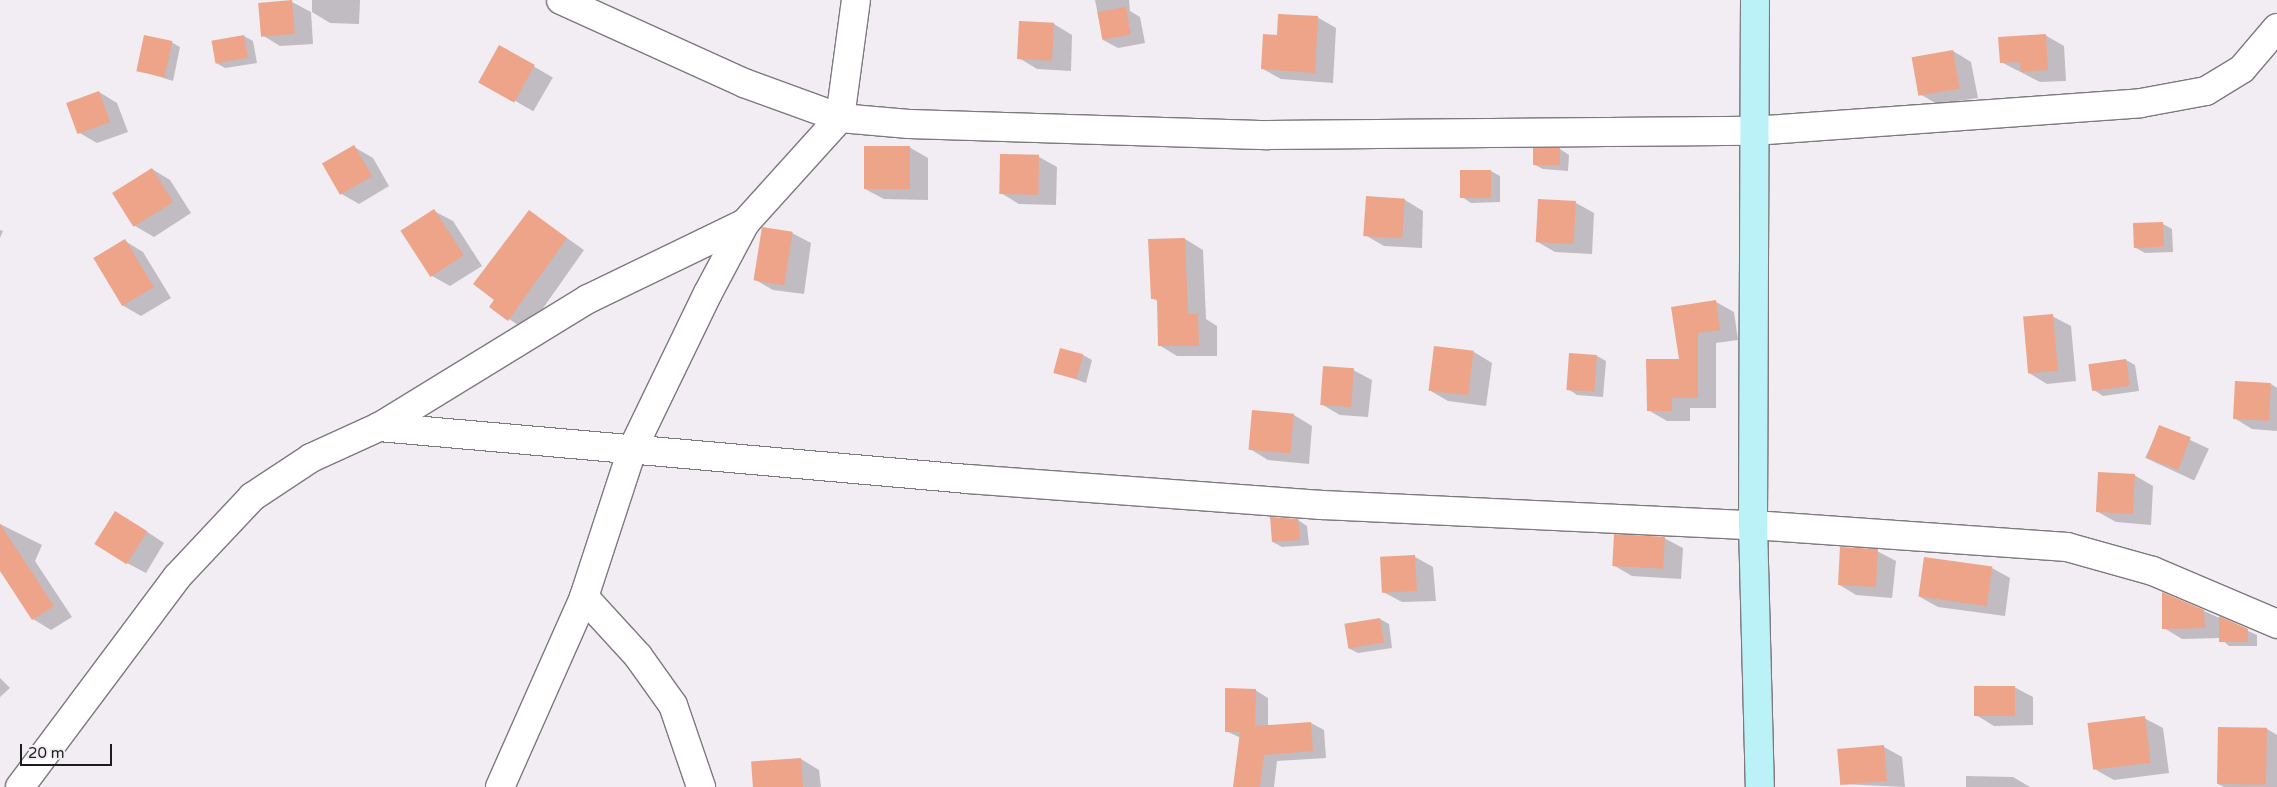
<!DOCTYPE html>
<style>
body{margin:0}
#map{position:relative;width:2277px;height:787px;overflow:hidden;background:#f2ecf3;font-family:"Varela Round",sans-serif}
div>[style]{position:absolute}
.shadow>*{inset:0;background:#0003;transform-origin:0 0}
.building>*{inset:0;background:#eda489;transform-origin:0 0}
.roads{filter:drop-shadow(1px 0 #7e787f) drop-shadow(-1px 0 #7e787f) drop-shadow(0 1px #7e787f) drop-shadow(0 -1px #7e787f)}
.street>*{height:28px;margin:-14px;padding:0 14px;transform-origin:14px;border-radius:14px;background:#fff}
.secondary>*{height:28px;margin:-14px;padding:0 14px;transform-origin:14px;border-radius:14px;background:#baf2f7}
span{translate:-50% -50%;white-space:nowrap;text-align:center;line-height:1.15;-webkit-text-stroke:4px #f2ecf3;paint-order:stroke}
.scale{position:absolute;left:20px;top:744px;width:92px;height:22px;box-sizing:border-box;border:2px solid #1e1c1f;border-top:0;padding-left:6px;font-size:15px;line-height:18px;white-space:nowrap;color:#1e1c1f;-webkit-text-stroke:4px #f2ecf3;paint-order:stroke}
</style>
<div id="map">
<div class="shadow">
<i style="clip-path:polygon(312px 0,360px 0,359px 24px,330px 23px,312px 12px)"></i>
<i style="clip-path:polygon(1095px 0,1129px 0,1130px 11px,1140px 17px,1145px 43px,1118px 48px,1103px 40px)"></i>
<i style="clip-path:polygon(292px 2px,311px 12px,313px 44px,280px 46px,262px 35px)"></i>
<i style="clip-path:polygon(1317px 17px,1336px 28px,1333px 83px,1281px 79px,1263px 69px,1279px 36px)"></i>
<i style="clip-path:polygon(1020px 22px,1054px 24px,1072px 35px,1071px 71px,1037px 69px,1019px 58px)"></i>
<i style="clip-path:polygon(2045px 35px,2064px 46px,2066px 81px,2040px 82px,2001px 62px)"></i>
<i style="clip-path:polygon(244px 36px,253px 41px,257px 63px,225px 68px,216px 63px)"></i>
<i style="clip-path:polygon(171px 42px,180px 47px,173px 81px,138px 70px)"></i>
<i style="left:500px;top:47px;width:61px;height:39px;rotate:30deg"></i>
<i style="clip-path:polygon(1953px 51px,1971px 62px,1978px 98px,1937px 104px,1918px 93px)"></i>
<i style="clip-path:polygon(99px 92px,117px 103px,128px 132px,97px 143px,78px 132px)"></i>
<i style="clip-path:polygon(354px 147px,373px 158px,389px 186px,359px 204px,340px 193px)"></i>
<i style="clip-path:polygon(909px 147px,928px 158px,928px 200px,884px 199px,865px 189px)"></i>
<i style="clip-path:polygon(1560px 149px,1569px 155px,1568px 171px,1543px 169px,1533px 164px)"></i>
<i style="clip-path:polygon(1039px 157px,1057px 167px,1056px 205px,1019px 204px,1001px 193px)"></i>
<i style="clip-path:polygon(152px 169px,170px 180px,191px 213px,154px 237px,135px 226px)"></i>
<i style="clip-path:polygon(1491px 171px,1500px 176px,1500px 202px,1471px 203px,1462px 197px)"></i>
<i style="clip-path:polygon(1368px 198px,1405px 200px,1423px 211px,1422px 248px,1384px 246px,1365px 235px)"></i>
<i style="clip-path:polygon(1576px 203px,1594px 213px,1592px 254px,1555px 252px,1536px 241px)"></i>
<i style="clip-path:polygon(434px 211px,453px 221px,482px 266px,450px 286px,432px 276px)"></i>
<i style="clip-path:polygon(530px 212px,584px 250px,527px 331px,491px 307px)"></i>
<i style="clip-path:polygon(2163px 224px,2172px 229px,2173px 252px,2145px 253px,2136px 248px)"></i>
<i style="clip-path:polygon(763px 229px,792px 233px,811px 243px,804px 294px,773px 290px,754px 279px)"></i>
<i style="clip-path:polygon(0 230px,3px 231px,0 238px)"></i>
<i style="clip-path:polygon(1185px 239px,1203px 250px,1206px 319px,1217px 326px,1217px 356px,1177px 356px,1159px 345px,1159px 302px,1152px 298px)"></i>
<i style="clip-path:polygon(125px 241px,143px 252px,171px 298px,141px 316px,122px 305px,95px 259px)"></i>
<i style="clip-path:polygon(1716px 302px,1734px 312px,1738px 340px,1716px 343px,1716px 408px,1690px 408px,1690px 421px,1667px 421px,1648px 410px)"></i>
<i style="clip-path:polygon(2052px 316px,2071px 326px,2076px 381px,2047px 384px,2029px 373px)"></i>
<i style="clip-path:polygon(1474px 352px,1492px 363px,1486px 406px,1448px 401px,1429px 390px)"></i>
<i style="clip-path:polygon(1083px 355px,1092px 360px,1086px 383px,1055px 372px)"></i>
<i style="clip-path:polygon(1597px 356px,1606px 361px,1603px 397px,1577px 395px,1568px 389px)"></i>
<i style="clip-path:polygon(2126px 360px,2135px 365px,2139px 391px,2103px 396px,2094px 390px)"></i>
<i style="clip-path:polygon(1353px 370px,1372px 380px,1368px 417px,1340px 415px,1321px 404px)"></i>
<i style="clip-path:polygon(2271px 384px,2277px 388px,2277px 431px,2252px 429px,2234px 418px)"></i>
<i style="clip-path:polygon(1254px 411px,1294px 415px,1312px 426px,1309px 464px,1268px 460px,1250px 449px)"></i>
<i style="left:2160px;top:426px;width:54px;height:35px;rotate:25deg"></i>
<i style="clip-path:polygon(2134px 475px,2153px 486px,2151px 525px,2116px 522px,2098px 512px)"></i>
<i style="clip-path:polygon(1298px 520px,1307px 526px,1309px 545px,1282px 547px,1273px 542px)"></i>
<i style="clip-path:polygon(134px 523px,164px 543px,146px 573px,127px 563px)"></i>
<i style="clip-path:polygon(0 524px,42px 545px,35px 561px,72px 617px,51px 630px,33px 619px,0 569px)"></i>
<i style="clip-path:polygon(1664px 538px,1683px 548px,1681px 579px,1632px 576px,1613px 565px)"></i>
<i style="clip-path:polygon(1877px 551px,1896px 561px,1892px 598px,1856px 595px,1838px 584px)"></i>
<i style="clip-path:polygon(1415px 557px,1433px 567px,1436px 601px,1402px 602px,1383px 592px)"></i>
<i style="clip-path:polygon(1992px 568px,2010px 578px,2005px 616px,1938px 607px,1920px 597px)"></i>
<i style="clip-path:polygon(2204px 611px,2257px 635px,2257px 646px,2229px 646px,2220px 638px,2182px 639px,2164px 628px)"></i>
<i style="clip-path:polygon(1380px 619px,1389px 624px,1392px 648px,1358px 653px,1348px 648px)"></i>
<i style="clip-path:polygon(0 678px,10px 688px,0 697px)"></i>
<i style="clip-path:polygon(2014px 687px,2033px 697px,2033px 725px,1994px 726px,1976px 715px)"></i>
<i style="clip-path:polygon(1255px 690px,1268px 698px,1268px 726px,1311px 723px,1324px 730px,1326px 758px,1277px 761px,1274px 787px,1234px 787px,1241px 738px,1226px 731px)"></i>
<i style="clip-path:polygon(2144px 718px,2163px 728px,2169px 773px,2114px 780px,2096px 770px)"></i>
<i style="clip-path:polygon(2267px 729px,2277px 735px,2277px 787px,2224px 787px,2218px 784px)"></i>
<i style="clip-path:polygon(1884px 747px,1902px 757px,1905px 787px,1841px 784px)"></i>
<i style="clip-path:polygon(801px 759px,819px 770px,821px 787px,754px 787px)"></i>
<i style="clip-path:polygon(1966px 776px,2013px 777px,2030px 787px,1966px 787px)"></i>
</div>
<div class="building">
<i style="left:292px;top:0;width:34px;height:34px;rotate:85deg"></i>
<i style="left:1126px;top:7px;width:28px;height:29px;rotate:80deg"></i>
<i style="clip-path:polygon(1278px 14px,1318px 16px,1315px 73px,1261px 69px,1263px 34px,1277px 35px)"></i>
<i style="left:1019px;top:21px;width:35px;height:38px;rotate:3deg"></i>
<i style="clip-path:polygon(2046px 34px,2048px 70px,2021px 72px,2020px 62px,2000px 63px,1998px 37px)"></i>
<i style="left:144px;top:35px;width:29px;height:37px;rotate:12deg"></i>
<i style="left:244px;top:35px;width:23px;height:33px;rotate:80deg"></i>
<i style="left:499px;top:45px;width:41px;height:43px;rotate:29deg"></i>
<i style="left:1953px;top:50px;width:39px;height:42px;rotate:80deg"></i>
<i style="left:99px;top:91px;width:33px;height:35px;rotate:70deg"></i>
<i style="left:354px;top:145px;width:36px;height:37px;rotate:60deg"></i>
<i style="left:864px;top:146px;width:46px;height:43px"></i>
<i style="left:1533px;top:148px;width:27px;height:17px"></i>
<i style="left:1000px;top:154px;width:39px;height:40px;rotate:1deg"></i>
<i style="left:152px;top:168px;width:40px;height:47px;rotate:58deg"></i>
<i style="left:1460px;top:170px;width:31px;height:28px"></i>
<i style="left:1366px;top:196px;width:39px;height:40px;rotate:4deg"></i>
<i style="left:1538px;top:199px;width:38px;height:43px;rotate:3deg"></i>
<i style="left:434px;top:209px;width:55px;height:40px;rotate:57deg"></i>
<i style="clip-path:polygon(529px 210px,567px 238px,508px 321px,489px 307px,494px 300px,473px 284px)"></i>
<i style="left:2163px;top:222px;width:25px;height:30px;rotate:88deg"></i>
<i style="left:762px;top:227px;width:31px;height:54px;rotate:9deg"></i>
<i style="clip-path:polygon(1185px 238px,1188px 314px,1198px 314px,1199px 346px,1158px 346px,1157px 299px,1151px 299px,1148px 239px)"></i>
<i style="left:125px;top:239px;width:56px;height:37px;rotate:59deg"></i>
<i style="clip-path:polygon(1716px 300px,1720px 330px,1698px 333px,1698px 398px,1672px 398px,1672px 411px,1647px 411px,1646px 359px,1679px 359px,1671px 307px)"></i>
<i style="left:2053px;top:314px;width:57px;height:30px;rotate:85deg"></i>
<i style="left:1434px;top:346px;width:40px;height:45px;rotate:7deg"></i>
<i style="left:1060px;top:348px;width:24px;height:26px;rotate:15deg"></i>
<i style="left:1569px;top:353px;width:28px;height:37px;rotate:4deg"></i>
<i style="left:2126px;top:359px;width:27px;height:38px;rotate:82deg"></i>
<i style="left:1323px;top:366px;width:31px;height:39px;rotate:4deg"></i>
<i style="left:2235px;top:381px;width:36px;height:38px;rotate:3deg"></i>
<i style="left:1252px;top:410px;width:42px;height:40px;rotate:5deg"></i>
<i style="left:2159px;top:425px;width:34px;height:35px;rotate:21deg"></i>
<i style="left:2098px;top:472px;width:37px;height:40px;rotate:3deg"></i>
<i style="left:115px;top:511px;width:38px;height:39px;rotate:32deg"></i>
<i style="clip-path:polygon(1270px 517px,1298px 519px,1300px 540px,1272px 542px)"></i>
<i style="clip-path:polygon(0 524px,54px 606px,32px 620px,0 571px)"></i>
<i style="left:1614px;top:534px;width:51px;height:32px;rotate:3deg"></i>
<i style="left:1840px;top:547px;width:38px;height:38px;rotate:3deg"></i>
<i style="left:1415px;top:555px;width:36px;height:35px;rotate:87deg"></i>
<i style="left:1924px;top:557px;width:69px;height:40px;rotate:8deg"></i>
<i style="clip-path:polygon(2162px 592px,2204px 610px,2205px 628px,2162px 629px)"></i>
<i style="clip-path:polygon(2219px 616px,2248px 629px,2248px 642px,2219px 642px)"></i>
<i style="left:1380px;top:618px;width:25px;height:36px;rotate:81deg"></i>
<i style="left:1974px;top:686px;width:41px;height:30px"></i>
<i style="clip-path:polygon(1225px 688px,1256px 689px,1255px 726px,1311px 722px,1313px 751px,1264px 755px,1260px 787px,1233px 787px,1240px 732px,1225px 732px)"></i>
<i style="left:2145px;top:716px;width:47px;height:58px;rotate:83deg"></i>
<i style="left:2218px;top:727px;width:49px;height:57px;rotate:1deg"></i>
<i style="left:1884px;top:745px;width:36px;height:47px;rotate:85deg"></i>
<i style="left:801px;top:758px;width:29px;height:50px;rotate:86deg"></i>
</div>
<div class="roads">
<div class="street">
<i style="left:561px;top:0;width:201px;rotate:24.4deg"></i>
<i style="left:744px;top:83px;width:102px;rotate:20deg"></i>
<i style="left:840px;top:118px;width:69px;rotate:5deg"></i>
<i style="left:909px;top:124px;width:359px;rotate:1.8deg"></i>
<i style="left:1268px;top:135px;width:485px;rotate:-0.5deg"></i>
<i style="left:1753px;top:131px;width:389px;rotate:-4.1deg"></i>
<i style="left:2141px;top:103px;width:66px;rotate:-10.5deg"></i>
<i style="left:2206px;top:91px;width:42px;rotate:-31.4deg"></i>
<i style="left:2242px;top:69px;width:54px;rotate:-49.5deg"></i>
<i style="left:379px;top:427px;width:591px;rotate:5.05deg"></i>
<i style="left:968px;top:479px;width:354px;rotate:4.2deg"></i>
<i style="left:1321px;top:505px;width:432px;rotate:2.7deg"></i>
<i style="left:1753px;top:525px;width:315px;rotate:4deg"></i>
<i style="left:2067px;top:547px;width:89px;rotate:15.6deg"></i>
<i style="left:2153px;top:571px;width:135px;rotate:23.1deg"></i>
<i style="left:584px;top:597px;width:80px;rotate:47.5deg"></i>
<i style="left:638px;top:656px;width:60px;rotate:54.5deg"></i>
<i style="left:673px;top:705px;width:87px;rotate:71.1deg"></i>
<i style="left:20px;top:787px;width:262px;rotate:-53.2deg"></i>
<i style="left:177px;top:577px;width:110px;rotate:-46.8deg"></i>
<i style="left:252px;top:497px;width:71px;rotate:-33.5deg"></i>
<i style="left:311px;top:458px;width:75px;rotate:-24.5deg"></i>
<i style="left:379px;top:427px;width:245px;rotate:-31.5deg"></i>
<i style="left:588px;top:299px;width:174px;rotate:-25.8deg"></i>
<i style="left:500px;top:787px;width:208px;rotate:-66.1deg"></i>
<i style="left:584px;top:597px;width:155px;rotate:-71.9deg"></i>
<i style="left:632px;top:450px;width:174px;rotate:-64.2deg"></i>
<i style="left:708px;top:293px;width:79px;rotate:-62.1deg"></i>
<i style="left:745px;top:223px;width:142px;rotate:-47.9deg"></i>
<i style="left:840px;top:118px;width:119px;rotate:-82.3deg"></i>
</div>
<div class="secondary">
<i style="left:1755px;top:0;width:525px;rotate:90.22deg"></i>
<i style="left:1753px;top:525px;width:262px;rotate:88.5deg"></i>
</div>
</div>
<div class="scale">20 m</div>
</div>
